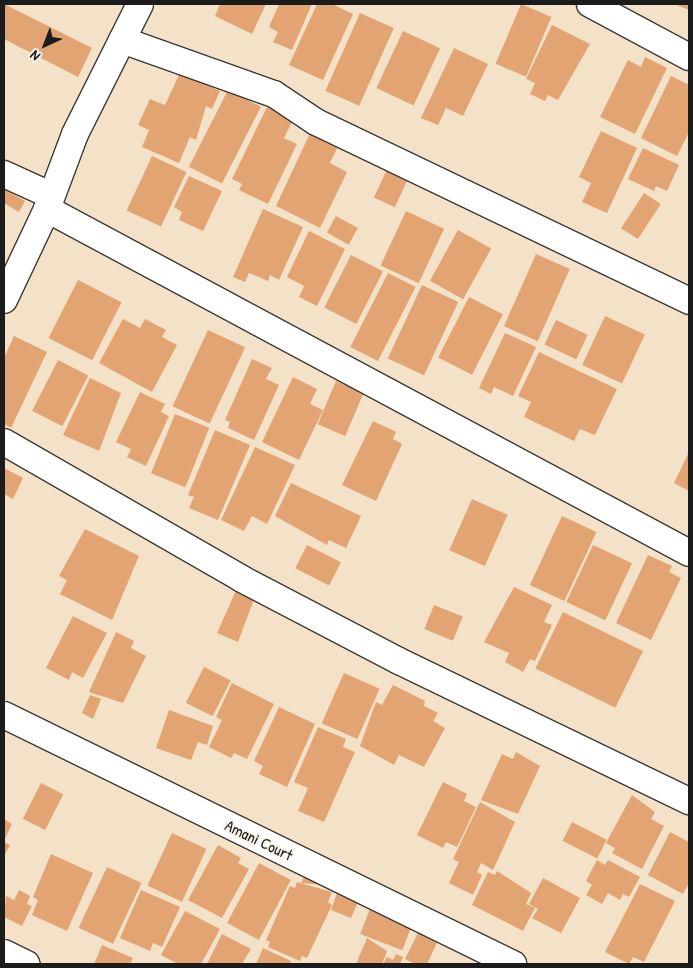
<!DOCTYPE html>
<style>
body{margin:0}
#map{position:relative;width:693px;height:968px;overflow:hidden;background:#f3e2c8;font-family:"Patrick Hand",sans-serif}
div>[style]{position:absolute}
.building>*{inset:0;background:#e2a473;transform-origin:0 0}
.roads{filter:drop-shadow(1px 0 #3c3a36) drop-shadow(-1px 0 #3c3a36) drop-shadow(0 1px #3c3a36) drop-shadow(0 -1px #3c3a36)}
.minor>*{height:26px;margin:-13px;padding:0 13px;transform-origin:13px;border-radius:13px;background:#fff}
span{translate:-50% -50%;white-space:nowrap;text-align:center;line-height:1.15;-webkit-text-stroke:4px #f7f3e8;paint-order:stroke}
.street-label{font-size:16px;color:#1c1c1c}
.frame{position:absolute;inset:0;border:5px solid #1c1c1c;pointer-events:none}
.north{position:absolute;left:20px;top:20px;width:50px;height:50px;-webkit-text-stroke:4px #f7f3e8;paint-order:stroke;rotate:223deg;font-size:14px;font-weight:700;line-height:20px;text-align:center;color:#1c1c1c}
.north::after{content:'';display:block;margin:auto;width:18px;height:22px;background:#1c1c1c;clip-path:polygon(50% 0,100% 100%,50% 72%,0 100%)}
</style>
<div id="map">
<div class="building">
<i style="clip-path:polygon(4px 4px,92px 48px,78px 77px,4px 39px)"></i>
<i style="clip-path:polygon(220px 4px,266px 4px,252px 34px,215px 16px)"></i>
<i style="clip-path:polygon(279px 4px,312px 4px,292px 50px,273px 42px,278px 32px,269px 27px)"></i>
<i style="clip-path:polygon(317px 4px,332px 4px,353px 14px,323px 80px,289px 65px)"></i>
<i style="left:521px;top:4px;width:33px;height:65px;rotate:23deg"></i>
<i style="clip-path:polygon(674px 4px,689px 4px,689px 10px)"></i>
<i style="left:360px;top:13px;width:37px;height:85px;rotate:24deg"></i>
<i style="clip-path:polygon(552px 25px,590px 44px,558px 100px,548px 95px,545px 101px,530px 94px,535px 83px,526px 79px)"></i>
<i style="left:403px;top:31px;width:41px;height:63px;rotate:25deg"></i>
<i style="clip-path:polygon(454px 48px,488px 64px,463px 116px,446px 108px,438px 125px,421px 118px)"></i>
<i style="clip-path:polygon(645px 57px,667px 68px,635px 134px,600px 117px,628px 60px,641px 67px)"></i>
<i style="clip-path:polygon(180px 73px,220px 91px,212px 109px,206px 106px,196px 140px,190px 137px,179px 163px,142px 147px,149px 130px,138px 125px,150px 99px,165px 105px)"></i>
<i style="clip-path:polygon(671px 76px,689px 85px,689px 132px,677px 156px,641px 138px)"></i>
<i style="left:228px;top:90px;width:37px;height:86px;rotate:27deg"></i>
<i style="clip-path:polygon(267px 107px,293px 120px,284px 138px,297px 144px,268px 204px,239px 190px,242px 184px,232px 179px)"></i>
<i style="clip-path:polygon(312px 129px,340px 142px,330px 163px,347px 172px,320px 228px,276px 206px)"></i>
<i style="clip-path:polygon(601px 131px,637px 148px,607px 213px,582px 202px,591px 183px,579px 177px)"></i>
<i style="clip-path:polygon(643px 148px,679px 165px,667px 191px,656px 186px,654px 191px,628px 179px)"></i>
<i style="left:152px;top:156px;width:38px;height:60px;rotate:25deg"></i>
<i style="left:390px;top:163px;width:23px;height:38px;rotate:25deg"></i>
<i style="clip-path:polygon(189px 176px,222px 191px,203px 231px,179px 220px,182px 212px,174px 207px)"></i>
<i style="clip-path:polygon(4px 189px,25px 201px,19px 212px,4px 203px)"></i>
<i style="left:644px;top:193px;width:20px;height:42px;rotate:33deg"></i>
<i style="clip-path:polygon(263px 209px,303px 227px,279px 280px,270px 275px,268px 281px,249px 273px,245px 282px,233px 277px)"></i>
<i style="left:406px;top:211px;width:42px;height:60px;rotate:25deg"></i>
<i style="left:336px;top:216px;width:25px;height:19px;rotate:29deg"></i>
<i style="left:458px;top:230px;width:38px;height:58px;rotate:29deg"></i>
<i style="clip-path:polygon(309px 231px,345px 249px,317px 306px,299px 297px,304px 286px,287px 277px)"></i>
<i style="left:536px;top:254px;width:37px;height:79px;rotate:24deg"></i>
<i style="left:351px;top:255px;width:36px;height:59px;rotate:27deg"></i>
<i style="left:388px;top:273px;width:31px;height:83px;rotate:27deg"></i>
<i style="left:78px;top:280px;width:49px;height:65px;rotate:27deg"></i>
<i style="left:422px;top:285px;width:40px;height:81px;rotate:25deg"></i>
<i style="left:469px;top:297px;width:38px;height:68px;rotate:27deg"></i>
<i style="left:605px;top:316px;width:44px;height:54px;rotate:25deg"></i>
<i style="clip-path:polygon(123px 319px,140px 328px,145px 319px,166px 330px,162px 337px,177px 345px,152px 392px,99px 363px)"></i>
<i style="left:556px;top:320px;width:35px;height:27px;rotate:25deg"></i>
<i style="left:208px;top:330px;width:41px;height:84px;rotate:25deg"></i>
<i style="clip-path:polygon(505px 333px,536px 347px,513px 396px,494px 387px,491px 394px,479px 388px)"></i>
<i style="clip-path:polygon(14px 336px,47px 352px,11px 428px,4px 424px,4px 358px)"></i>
<i style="clip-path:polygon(539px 352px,617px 389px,595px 435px,580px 429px,574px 441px,524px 417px,531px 402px,518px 396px)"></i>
<i style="clip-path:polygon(252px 359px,272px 368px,266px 379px,279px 385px,254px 440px,228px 428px,230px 422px,225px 420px)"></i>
<i style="left:58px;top:360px;width:34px;height:57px;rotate:27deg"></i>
<i style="clip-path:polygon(293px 377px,317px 389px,310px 404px,323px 410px,299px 460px,262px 442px)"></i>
<i style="clip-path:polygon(90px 378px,121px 393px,99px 451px,63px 435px)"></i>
<i style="left:336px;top:381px;width:30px;height:47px;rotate:23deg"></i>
<i style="clip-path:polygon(140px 392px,165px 404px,161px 412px,169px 416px,146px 466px,127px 457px,131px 449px,116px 442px)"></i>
<i style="left:175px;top:414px;width:37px;height:64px;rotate:22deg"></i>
<i style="clip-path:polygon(373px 421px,396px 432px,393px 439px,402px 444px,376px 501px,342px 485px)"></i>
<i style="clip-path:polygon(215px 430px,250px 445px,218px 520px,189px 508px,194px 497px,188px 495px)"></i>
<i style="clip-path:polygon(255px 447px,295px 465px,267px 524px,252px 516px,244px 531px,221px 520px)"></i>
<i style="clip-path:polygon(689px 452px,689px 491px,674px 483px)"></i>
<i style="clip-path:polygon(4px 468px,23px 478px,13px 499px,4px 494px)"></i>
<i style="clip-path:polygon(291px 483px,361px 516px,346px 548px,329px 540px,327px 545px,275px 516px)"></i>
<i style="left:472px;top:499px;width:39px;height:56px;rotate:24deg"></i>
<i style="left:562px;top:516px;width:38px;height:76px;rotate:25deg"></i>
<i style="clip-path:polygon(85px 529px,139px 556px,112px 620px,60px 594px,67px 580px,59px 576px)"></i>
<i style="left:307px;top:545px;width:38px;height:26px;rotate:27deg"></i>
<i style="left:593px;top:545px;width:43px;height:63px;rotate:25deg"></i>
<i style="clip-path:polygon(648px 555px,672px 566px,669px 572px,681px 578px,651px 640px,616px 623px)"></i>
<i style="clip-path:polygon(238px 586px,256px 594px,238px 642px,217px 633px)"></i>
<i style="clip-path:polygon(514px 587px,552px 605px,544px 622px,552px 625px,535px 661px,530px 659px,523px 672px,505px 662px,509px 653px,484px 642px)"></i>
<i style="left:434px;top:605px;width:31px;height:26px;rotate:22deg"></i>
<i style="left:563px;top:612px;width:89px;height:63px;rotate:26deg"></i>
<i style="clip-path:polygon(73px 616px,107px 633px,83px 678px,72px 672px,69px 680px,46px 668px)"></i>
<i style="clip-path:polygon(116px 632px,134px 641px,131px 648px,146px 656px,123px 703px,89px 692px)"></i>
<i style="left:204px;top:667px;width:30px;height:40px;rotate:27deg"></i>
<i style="left:344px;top:673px;width:39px;height:55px;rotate:24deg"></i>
<i style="clip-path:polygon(232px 683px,274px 704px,247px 759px,234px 753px,231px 758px,209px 747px,222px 720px,216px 717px)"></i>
<i style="clip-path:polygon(393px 685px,425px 701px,424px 706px,438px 713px,433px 721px,445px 728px,424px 767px,399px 755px,394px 765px,360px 746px,376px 702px,382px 705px)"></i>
<i style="clip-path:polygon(90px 695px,101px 699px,93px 719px,82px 713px)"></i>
<i style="clip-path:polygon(279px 707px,315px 724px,287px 787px,259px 774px,263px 766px,254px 761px)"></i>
<i style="clip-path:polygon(169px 710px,213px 726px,207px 745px,198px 742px,191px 760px,156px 748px)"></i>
<i style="clip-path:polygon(318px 727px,346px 739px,343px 747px,355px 752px,324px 822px,298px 811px,308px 788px,294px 782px)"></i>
<i style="clip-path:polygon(516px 752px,540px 766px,518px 814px,481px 800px,502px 754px,513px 759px)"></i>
<i style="clip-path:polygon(443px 782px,467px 794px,464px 801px,476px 807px,457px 847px,446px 842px,443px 848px,417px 835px)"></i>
<i style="left:41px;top:783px;width:25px;height:40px;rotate:27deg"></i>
<i style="clip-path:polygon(632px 795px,655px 812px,651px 819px,664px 826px,642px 869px,612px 853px,615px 848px,606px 843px)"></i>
<i style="clip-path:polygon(480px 802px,515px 822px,493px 870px,481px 863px,477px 872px,482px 875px,473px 895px,449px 883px,459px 862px,453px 859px)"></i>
<i style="clip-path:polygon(4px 819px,12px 824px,4px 841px)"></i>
<i style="left:572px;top:822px;width:39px;height:21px;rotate:27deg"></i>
<i style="clip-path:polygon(670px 832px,689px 842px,689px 883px,683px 894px,648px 875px)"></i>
<i style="left:172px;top:833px;width:38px;height:58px;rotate:25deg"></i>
<i style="clip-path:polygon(4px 842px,10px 845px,4px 856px)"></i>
<i style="clip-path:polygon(218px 845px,241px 858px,238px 863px,249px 869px,222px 918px,188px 900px)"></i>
<i style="clip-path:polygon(51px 854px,93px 873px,67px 931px,32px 915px,38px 900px,33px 897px)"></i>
<i style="clip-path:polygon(597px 860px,605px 865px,608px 860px,640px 877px,629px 897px,623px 894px,620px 900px,608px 893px,602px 904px,586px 895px,592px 885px,586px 881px)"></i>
<i style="left:259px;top:863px;width:36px;height:68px;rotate:28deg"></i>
<i style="left:107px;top:867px;width:38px;height:67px;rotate:25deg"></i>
<i style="clip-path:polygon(309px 867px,363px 891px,351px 918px,331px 910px,337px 893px,324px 885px,301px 883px)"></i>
<i style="clip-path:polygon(497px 871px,531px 893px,526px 904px,535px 908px,523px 931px,472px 905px,488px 872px,495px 875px)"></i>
<i style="clip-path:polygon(543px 878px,580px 898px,561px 933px,532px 918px,538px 909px,529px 904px)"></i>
<i style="clip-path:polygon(297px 882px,332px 892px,328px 902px,332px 905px,307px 958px,302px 956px,300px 961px,268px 947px,270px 942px,266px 940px,290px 886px,295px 888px)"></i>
<i style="clip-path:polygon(640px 884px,675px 901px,644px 962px,633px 957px,629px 964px,605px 952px)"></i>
<i style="clip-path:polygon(19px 890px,30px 896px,27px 904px,32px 906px,22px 926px,4px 917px,6px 896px,14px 900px)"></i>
<i style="clip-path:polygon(141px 890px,180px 907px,162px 947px,153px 943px,150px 951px,120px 938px)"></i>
<i style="left:371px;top:906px;width:45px;height:30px;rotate:21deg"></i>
<i style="clip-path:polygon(185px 911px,220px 929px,201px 964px,178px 964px,161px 955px)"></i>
<i style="clip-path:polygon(423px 923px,442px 932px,427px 964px,415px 964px,405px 959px)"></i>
<i style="clip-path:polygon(222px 934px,251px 949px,242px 964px,207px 964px)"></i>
<i style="clip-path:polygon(367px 938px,387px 951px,382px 964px,356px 964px)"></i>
<i style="clip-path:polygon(102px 945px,133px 958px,130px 964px,94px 964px)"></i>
<i style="clip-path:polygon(263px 948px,291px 961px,290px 964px,256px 964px)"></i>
<i style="clip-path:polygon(396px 954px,403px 957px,400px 964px,383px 964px,387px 957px,393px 960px)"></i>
</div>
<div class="roads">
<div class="minor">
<i style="left:590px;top:4px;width:112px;rotate:28.2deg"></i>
<i style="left:122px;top:40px;width:161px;rotate:19.6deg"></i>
<i style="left:274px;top:94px;width:50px;rotate:33.7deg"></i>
<i style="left:316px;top:122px;width:414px;rotate:25.6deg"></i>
<i style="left:4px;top:174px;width:51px;rotate:24.5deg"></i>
<i style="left:47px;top:209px;width:728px;rotate:28.18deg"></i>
<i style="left:4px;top:300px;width:101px;rotate:-64.7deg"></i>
<i style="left:47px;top:209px;width:80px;rotate:-69.5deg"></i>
<i style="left:75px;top:134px;width:145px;rotate:-63.4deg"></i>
<i style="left:4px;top:442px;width:275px;rotate:29.9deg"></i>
<i style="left:242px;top:579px;width:177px;rotate:27.6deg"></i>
<i style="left:399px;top:661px;width:322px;rotate:25.8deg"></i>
<i style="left:4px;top:715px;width:567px;rotate:26.07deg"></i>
<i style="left:4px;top:953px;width:25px;rotate:26deg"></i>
</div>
</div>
<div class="street-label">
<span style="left:259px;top:840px;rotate:26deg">Amani Court</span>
</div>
<div class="frame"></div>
<div class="north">N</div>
</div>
